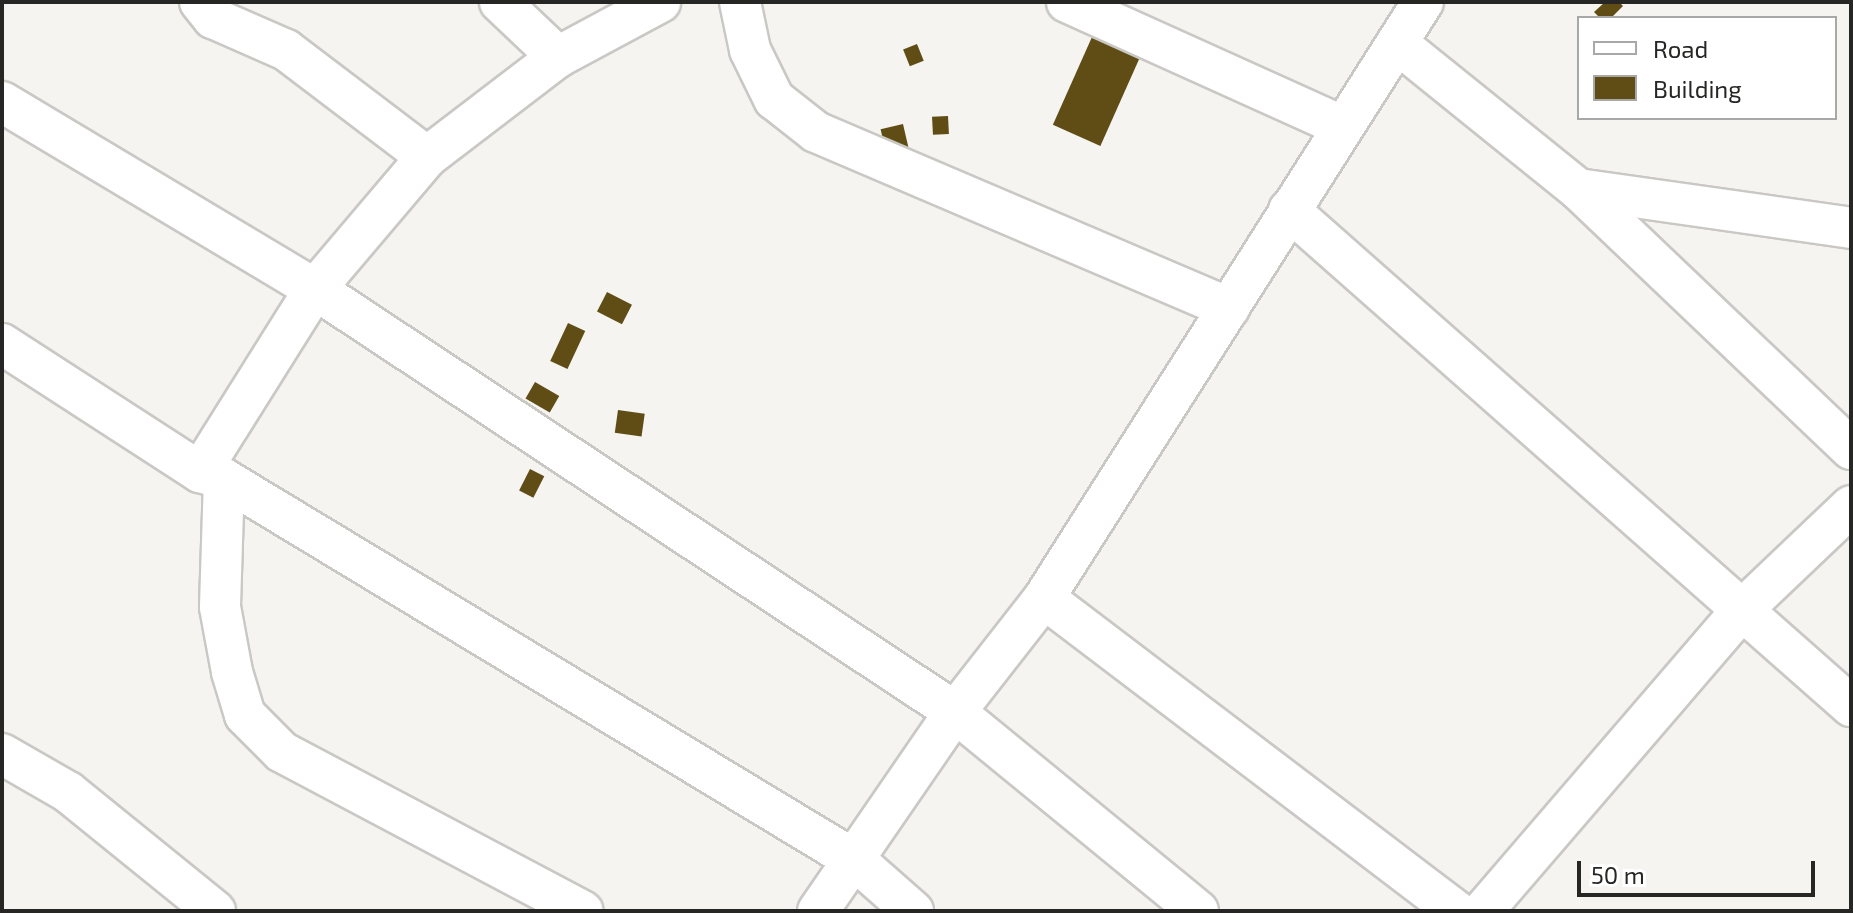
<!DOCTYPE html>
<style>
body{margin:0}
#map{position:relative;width:1853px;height:913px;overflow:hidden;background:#f5f4f1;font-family:"Exo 2",sans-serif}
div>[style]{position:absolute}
.building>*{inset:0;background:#5f4d15;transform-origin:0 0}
.roads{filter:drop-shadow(2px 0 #cac8c5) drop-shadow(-2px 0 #cac8c5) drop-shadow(0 2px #cac8c5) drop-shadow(0 -2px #cac8c5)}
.minor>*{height:40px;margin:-20px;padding:0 20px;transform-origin:20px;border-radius:20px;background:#fff}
span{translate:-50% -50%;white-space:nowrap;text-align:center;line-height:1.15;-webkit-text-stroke:8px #fff;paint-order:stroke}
.frame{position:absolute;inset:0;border:4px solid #262625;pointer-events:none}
.legend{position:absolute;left:1577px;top:16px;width:260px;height:104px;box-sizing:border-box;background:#fff;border:2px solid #a8a8a8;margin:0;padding:10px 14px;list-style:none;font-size:24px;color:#262625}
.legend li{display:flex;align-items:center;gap:16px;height:40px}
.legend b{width:40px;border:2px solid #a8a8a8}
.scale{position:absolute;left:1577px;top:861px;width:238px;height:36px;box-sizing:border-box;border:4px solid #262625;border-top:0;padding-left:10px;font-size:24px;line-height:28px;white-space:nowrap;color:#262625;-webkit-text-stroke:6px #fff;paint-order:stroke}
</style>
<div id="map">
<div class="building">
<i style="clip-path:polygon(1605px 2px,1619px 2px,1623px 6px,1611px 18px,1600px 18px,1594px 12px)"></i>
<i style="left:1096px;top:28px;width:52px;height:106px;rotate:24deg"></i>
<i style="left:917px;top:44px;width:18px;height:15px;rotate:68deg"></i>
<i style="left:948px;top:116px;width:18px;height:16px;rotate:87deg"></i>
<i style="left:903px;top:124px;width:28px;height:23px;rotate:77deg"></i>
<i style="left:607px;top:292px;width:28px;height:22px;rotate:27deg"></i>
<i style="left:568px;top:323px;width:19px;height:42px;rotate:25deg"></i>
<i style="left:535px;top:382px;width:28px;height:19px;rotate:30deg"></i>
<i style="left:618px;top:410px;width:27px;height:23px;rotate:8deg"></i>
<i style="left:530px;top:469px;width:16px;height:24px;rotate:27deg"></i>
</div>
<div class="roads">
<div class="minor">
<i style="left:200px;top:2px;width:21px;rotate:51deg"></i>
<i style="left:213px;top:18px;width:80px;rotate:23.7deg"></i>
<i style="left:286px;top:50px;width:177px;rotate:37.2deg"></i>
<i style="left:500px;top:2px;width:80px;rotate:43.5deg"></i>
<i style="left:740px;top:2px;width:49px;rotate:78.2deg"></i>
<i style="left:750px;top:50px;width:55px;rotate:63.9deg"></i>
<i style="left:774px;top:99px;width:53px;rotate:38.2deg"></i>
<i style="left:816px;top:132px;width:449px;rotate:23.1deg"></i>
<i style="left:1067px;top:2px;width:302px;rotate:24.3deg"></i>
<i style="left:1397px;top:43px;width:233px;rotate:38.9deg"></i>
<i style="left:1578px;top:189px;width:276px;rotate:8.1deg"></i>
<i style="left:2px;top:102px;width:365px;rotate:30.9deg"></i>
<i style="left:315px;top:289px;width:767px;rotate:33.46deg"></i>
<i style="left:955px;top:712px;width:314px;rotate:39.3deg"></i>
<i style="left:1578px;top:189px;width:377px;rotate:43.6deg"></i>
<i style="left:1289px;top:210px;width:750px;rotate:41.43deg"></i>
<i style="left:2px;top:344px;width:236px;rotate:32.9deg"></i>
<i style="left:200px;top:472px;width:25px;rotate:16deg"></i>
<i style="left:224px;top:479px;width:128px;rotate:91.8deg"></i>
<i style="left:220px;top:607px;width:66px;rotate:79.5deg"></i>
<i style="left:232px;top:672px;width:45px;rotate:73.2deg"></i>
<i style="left:245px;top:715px;width:52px;rotate:45deg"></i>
<i style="left:282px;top:752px;width:340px;rotate:27.9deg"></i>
<i style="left:200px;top:472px;width:216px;rotate:-57.9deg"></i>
<i style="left:315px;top:289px;width:173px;rotate:-49.7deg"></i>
<i style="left:427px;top:157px;width:165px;rotate:-37.4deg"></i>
<i style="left:558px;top:57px;width:116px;rotate:-28.3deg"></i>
<i style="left:224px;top:479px;width:738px;rotate:31.15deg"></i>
<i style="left:856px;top:861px;width:76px;rotate:41.3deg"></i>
<i style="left:1044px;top:598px;width:517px;rotate:37.22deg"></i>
<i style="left:2px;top:754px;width:76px;rotate:29.9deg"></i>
<i style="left:68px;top:792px;width:189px;rotate:39deg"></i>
<i style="left:818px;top:911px;width:242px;rotate:-55.5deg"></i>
<i style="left:955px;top:712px;width:145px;rotate:-52deg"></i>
<i style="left:1044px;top:598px;width:706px;rotate:-57.55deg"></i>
<i style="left:1483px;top:911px;width:399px;rotate:-49.3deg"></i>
<i style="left:1743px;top:609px;width:149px;rotate:-43.6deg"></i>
</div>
</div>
<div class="frame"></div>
<ul class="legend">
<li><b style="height:10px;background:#fff"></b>Road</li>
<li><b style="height:22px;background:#5f4d15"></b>Building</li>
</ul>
<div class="scale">50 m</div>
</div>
